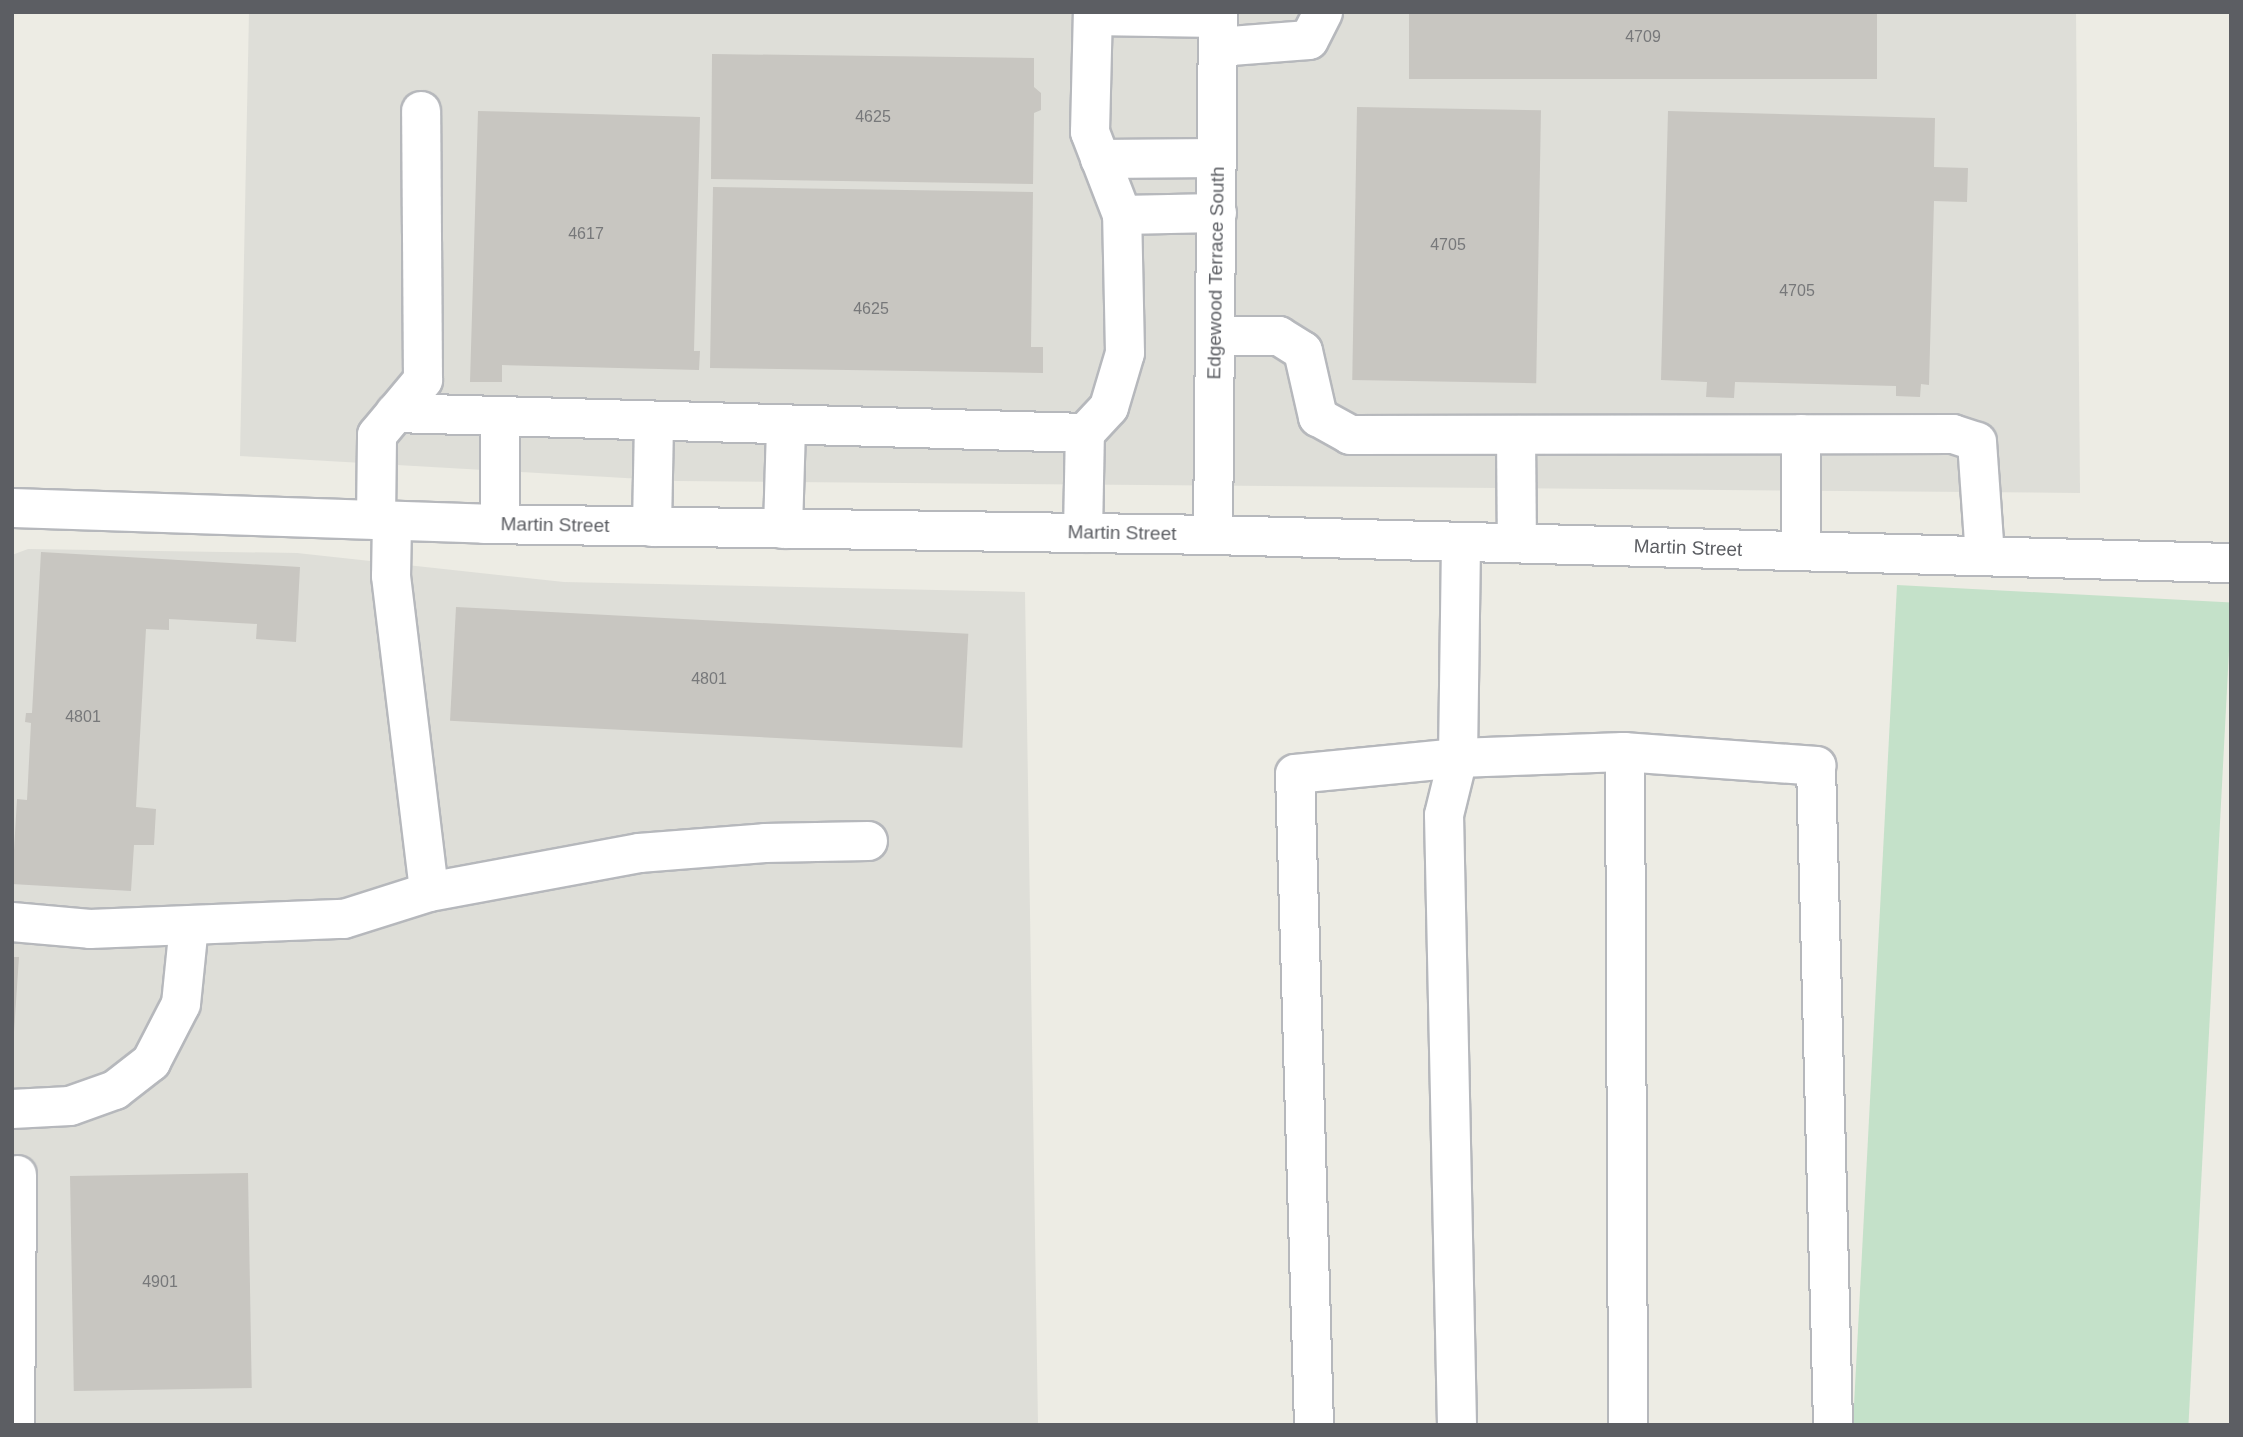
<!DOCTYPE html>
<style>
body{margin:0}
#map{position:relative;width:2243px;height:1437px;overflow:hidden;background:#edece4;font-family:Helvetica,sans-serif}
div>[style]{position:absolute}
.industrial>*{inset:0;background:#deded8}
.green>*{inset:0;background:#c4e1c9;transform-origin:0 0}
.building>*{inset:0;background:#c8c6c1;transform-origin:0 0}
.roads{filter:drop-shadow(2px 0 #b6b8bc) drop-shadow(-2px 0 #b6b8bc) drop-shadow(0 2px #b6b8bc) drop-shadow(0 -2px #b6b8bc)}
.minor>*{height:38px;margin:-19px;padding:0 19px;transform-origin:19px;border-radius:19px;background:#fff}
span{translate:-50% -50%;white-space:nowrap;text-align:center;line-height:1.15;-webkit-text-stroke:5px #fff;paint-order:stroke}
.number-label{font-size:16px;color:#77787a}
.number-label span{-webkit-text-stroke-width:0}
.street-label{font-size:19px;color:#5c5e63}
.frame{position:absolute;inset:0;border:14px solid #5c5e63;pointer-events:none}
</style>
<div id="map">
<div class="industrial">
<i style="clip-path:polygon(249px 12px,2076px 12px,2080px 493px,677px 481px,240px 456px)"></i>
<i style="clip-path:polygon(28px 549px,297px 553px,564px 582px,1025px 592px,1038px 1425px,12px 1425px,12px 555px)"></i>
</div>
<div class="green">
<i style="left:1897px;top:585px;width:335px;height:840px;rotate:3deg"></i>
</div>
<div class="building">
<i style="left:1409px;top:12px;width:468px;height:67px"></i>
<i style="clip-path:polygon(712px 54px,1034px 58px,1034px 87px,1041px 93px,1041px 110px,1034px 113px,1033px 184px,711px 179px)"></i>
<i style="left:1357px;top:107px;width:184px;height:273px;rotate:1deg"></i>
<i style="clip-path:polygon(478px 111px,700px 117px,694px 351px,700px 351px,699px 370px,502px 365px,502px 382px,470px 382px)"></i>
<i style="clip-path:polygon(1668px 111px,1935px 118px,1934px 167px,1968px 168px,1967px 202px,1934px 201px,1929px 385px,1921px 384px,1920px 397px,1896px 396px,1896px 386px,1735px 382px,1734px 398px,1706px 397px,1707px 382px,1661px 380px)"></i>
<i style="clip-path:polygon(713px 187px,1033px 192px,1031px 347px,1043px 347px,1043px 373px,710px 368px)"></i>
<i style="clip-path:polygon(41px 552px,300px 567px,296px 642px,256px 639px,257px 624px,169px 619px,169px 630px,146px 629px,136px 807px,156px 809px,154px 845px,134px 845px,131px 891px,12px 884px,17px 799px,27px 800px,31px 723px,25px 722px,26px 713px,32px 713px)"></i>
<i style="left:456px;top:607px;width:513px;height:114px;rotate:3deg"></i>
<i style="clip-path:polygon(12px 957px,19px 957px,14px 1032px,12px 1032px)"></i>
<i style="left:248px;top:1173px;width:215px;height:178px;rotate:89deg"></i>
</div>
<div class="roads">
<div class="minor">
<i style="left:1093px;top:16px;width:125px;rotate:0.9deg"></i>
<i style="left:1218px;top:47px;width:91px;rotate:-4.4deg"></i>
<i style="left:1309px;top:40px;width:31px;rotate:-63deg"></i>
<i style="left:1100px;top:159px;width:117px;rotate:-0.5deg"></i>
<i style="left:1122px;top:215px;width:95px;rotate:-1.2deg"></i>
<i style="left:1216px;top:336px;width:63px"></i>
<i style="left:1279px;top:336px;width:28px;rotate:32deg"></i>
<i style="left:1303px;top:351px;width:68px;rotate:77.2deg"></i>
<i style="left:1318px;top:417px;width:37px;rotate:29deg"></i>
<i style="left:1350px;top:435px;width:603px;rotate:-0.1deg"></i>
<i style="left:1953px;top:434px;width:25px;rotate:18deg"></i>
<i style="left:1977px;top:442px;width:114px;rotate:86deg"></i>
<i style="left:395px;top:413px;width:690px;rotate:1.66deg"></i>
<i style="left:1085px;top:433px;width:35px;rotate:-47deg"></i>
<i style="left:1109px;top:407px;width:56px;rotate:-73.5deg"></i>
<i style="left:1125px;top:353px;width:138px;rotate:-91.2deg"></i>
<i style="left:1122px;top:215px;width:89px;rotate:-111.1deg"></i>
<i style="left:1090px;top:132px;width:120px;rotate:-88.6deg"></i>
<i style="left:500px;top:416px;width:108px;rotate:90deg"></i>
<i style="left:1516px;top:435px;width:108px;rotate:89.5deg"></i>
<i style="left:12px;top:508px;width:472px;rotate:1.9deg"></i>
<i style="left:484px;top:524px;width:729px;rotate:0.86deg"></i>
<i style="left:1213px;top:535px;width:1018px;rotate:1.58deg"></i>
<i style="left:376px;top:520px;width:85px;rotate:-89.3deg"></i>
<i style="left:377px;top:435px;width:72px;rotate:-50.1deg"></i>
<i style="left:423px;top:380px;width:269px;rotate:-90.4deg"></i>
<i style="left:392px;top:521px;width:55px;rotate:91deg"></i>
<i style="left:391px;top:576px;width:318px;rotate:83.1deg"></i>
<i style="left:652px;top:527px;width:106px;rotate:-88.9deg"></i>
<i style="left:783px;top:529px;width:104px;rotate:-88.3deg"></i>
<i style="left:1083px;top:533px;width:100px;rotate:-88.9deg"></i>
<i style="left:1213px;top:535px;width:523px;rotate:-89.45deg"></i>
<i style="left:1801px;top:551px;width:117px;rotate:-90deg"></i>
<i style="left:1625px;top:752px;width:673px;rotate:89.74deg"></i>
<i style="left:12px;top:922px;width:78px;rotate:5.1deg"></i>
<i style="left:90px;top:929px;width:254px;rotate:-2.3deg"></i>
<i style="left:344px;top:919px;width:89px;rotate:-17.6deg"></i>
<i style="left:429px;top:892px;width:214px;rotate:-10.5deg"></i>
<i style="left:639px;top:853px;width:126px;rotate:-4.5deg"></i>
<i style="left:765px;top:843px;width:103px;rotate:-1.1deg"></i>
<i style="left:12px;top:1109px;width:58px;rotate:-3deg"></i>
<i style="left:70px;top:1106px;width:48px;rotate:-19.6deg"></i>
<i style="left:115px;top:1090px;width:46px;rotate:-37.9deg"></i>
<i style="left:151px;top:1062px;width:65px;rotate:-62.7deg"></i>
<i style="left:181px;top:1004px;width:79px;rotate:-84.2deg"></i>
<i style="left:15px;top:1425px;width:250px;rotate:-89.5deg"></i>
<i style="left:1314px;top:1425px;width:651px;rotate:-91.67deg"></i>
<i style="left:1295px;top:774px;width:164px;rotate:-5.6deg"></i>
<i style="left:1458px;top:758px;width:165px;rotate:-2.1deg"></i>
<i style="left:1623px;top:752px;width:194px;rotate:4.1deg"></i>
<i style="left:1816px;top:766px;width:659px;rotate:88.52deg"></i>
<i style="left:1457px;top:1425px;width:610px;rotate:-91.22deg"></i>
<i style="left:1444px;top:815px;width:59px;rotate:-76.2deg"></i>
<i style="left:1458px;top:758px;width:216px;rotate:-89.2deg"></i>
</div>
</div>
<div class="number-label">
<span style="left:1643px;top:37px">4709</span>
<span style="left:873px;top:117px">4625</span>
<span style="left:586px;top:234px">4617</span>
<span style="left:1448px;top:245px">4705</span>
<span style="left:1797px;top:291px">4705</span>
<span style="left:871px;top:309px">4625</span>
<span style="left:709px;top:679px">4801</span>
<span style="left:83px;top:717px">4801</span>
<span style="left:160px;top:1282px">4901</span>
</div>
<div class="street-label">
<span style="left:1216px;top:273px;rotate:-89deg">Edgewood Terrace South</span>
<span style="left:555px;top:525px;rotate:1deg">Martin Street</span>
<span style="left:1122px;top:533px;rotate:1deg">Martin Street</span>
<span style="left:1688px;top:548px;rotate:2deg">Martin Street</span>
</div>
<div class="frame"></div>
</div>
